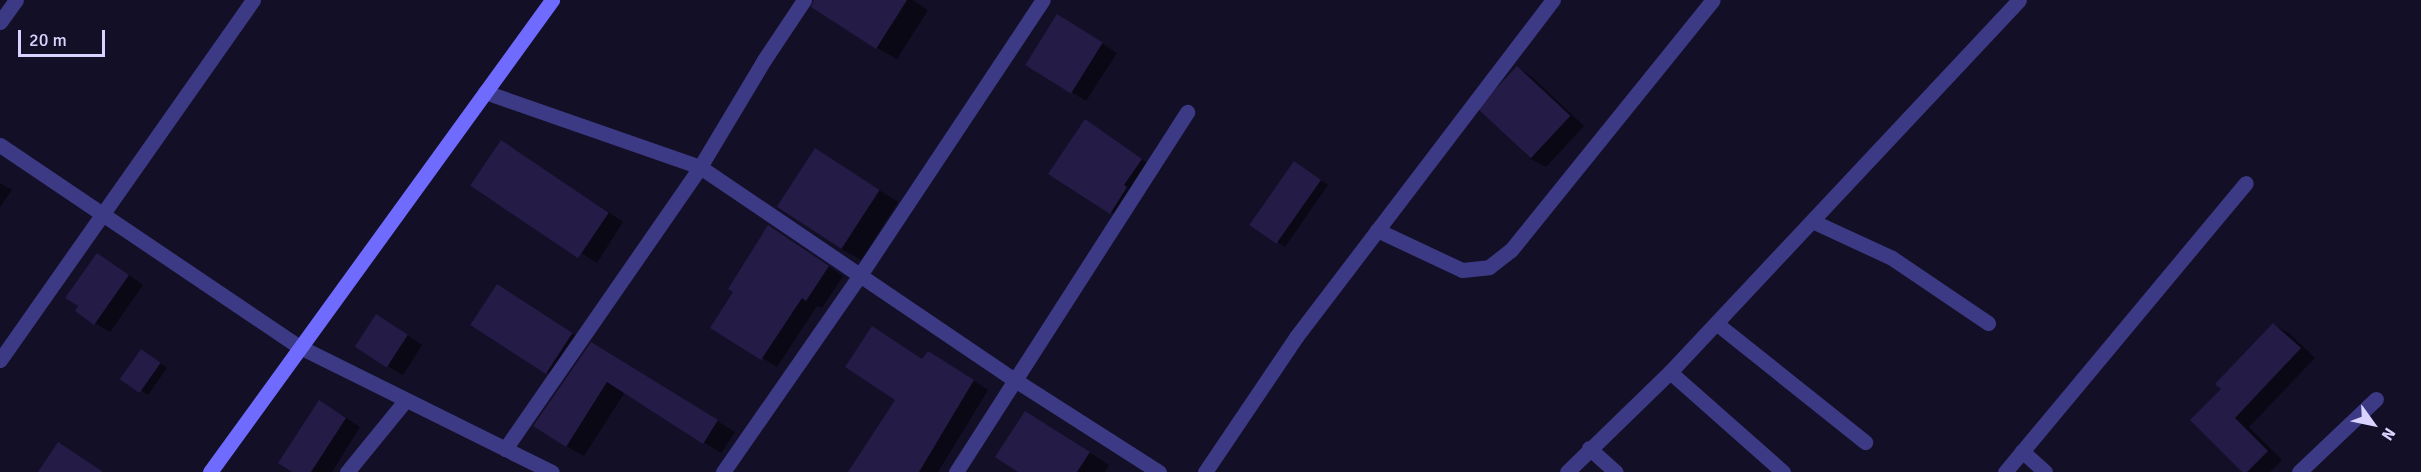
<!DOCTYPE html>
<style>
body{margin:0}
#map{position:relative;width:2421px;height:472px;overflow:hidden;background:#130f26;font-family:Signika,sans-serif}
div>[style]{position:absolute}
.shadow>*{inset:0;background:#0007}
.building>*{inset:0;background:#241b47;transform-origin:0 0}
.lane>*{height:15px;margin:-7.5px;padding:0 7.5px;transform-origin:7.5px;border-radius:7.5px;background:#3d3a85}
.street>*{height:15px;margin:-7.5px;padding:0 7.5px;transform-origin:7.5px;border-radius:7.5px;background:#3d3a85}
.secondary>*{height:15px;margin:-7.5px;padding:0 7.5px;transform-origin:7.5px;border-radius:7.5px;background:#6f6bff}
span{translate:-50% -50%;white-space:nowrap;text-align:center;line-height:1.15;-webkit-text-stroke:4.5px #130f26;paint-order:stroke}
.north{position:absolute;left:2343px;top:394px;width:60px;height:60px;-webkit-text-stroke:4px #130f26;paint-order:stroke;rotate:123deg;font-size:16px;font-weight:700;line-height:24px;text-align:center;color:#d9d4ff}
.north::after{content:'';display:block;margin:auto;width:21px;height:27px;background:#d9d4ff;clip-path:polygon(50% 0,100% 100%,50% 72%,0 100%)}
.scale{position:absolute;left:18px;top:30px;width:87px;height:27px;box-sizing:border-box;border:3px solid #d9d4ff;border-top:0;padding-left:8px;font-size:18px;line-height:21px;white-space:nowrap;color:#d9d4ff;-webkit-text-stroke:4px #130f26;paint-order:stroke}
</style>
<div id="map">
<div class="shadow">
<i style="clip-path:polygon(818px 0,913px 0,928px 10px,897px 59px,877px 48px)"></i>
<i style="clip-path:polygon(1072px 24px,1117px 53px,1086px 101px,1027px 64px)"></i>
<i style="clip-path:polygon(1518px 68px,1532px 77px,1584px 126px,1546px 167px,1531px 159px,1482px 111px)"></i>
<i style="clip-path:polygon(1100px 130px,1156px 169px,1126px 221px,1111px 212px)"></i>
<i style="clip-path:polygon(516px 150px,623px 222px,597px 263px,473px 185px)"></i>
<i style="clip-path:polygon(835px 162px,898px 202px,861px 260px,840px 248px)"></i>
<i style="clip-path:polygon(1301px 167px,1328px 185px,1285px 247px,1251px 224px)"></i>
<i style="clip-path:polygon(0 183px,12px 190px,0 207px)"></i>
<i style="clip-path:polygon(783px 235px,843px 276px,822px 308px,817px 306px,777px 367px,712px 327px)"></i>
<i style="clip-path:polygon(112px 263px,143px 285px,110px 332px,95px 323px)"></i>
<i style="clip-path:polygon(512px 295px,587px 343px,561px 381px,473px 325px)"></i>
<i style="clip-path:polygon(391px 324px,422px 345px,403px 375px,389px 367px)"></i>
<i style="clip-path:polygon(2274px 325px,2289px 333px,2315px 358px,2249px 427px,2282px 460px,2270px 472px,2244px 472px,2223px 389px)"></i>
<i style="clip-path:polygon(610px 354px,735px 432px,721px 453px,625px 392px,584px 456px,566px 446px)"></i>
<i style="clip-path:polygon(149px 355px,167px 368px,148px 395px,123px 378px)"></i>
<i style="clip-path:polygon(943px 361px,988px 390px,938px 472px,850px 472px)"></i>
<i style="clip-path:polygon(334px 410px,360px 427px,332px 472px,295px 472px)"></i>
<i style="clip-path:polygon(1046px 424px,1109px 465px,1105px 472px,1021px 472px)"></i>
</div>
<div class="building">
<i style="clip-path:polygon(814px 0,907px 0,876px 49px,811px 7px)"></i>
<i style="left:1057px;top:14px;width:54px;height:60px;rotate:32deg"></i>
<i style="left:1517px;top:66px;width:73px;height:58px;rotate:43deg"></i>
<i style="clip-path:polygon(1085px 119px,1142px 159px,1124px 185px,1127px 187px,1110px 214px,1048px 174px)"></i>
<i style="left:501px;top:140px;width:130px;height:55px;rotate:34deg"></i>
<i style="left:815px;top:148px;width:77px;height:70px;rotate:33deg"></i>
<i style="left:1294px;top:161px;width:33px;height:78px;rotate:35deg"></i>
<i style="clip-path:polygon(768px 225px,829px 266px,806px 301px,802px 298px,761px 360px,710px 328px,733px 292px,728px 289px)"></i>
<i style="clip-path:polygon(97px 253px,129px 275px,94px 325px,75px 311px,78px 306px,65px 298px)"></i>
<i style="left:497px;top:284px;width:90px;height:49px;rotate:33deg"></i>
<i style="left:376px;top:314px;width:38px;height:39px;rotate:33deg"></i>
<i style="clip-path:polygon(2273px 323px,2301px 348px,2235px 418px,2268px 451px,2247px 472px,2242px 472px,2190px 420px,2221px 389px,2215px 384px)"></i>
<i style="clip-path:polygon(872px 326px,922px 359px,928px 351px,974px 380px,919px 472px,848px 472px,895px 400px,845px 367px)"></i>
<i style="clip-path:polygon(591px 342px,718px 420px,703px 444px,607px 382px,566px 447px,533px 426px)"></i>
<i style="left:141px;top:349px;width:24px;height:37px;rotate:35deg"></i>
<i style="clip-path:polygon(319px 400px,346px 418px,311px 472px,292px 472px,278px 463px)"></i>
<i style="clip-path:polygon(1025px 411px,1090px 452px,1077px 472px,1018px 472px,995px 457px)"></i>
<i style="clip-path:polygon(58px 442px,103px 472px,38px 472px)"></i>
</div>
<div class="lane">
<i style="left:1812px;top:221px;width:88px;rotate:24.8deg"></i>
<i style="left:1892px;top:258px;width:116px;rotate:34.1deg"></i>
</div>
<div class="street">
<i style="left:0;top:22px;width:27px;rotate:-54deg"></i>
<i style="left:485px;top:92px;width:228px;rotate:19.2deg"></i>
<i style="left:700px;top:167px;width:380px;rotate:34.1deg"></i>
<i style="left:1015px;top:380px;width:171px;rotate:32.6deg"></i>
<i style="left:0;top:145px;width:362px;rotate:34deg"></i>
<i style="left:300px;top:347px;width:281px;rotate:26.4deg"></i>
<i style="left:1377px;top:230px;width:94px;rotate:25.2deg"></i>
<i style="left:1462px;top:270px;width:27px;rotate:-6deg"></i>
<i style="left:1489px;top:267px;width:28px;rotate:-38deg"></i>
<i style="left:1511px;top:250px;width:321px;rotate:-51.1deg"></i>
<i style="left:1716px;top:323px;width:191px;rotate:38.6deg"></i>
<i style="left:0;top:360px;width:440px;rotate:-54.9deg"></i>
<i style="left:1670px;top:372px;width:151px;rotate:41.5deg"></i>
<i style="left:1589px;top:448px;width:36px;rotate:42deg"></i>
<i style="left:505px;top:449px;width:343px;rotate:-55.3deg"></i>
<i style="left:700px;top:167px;width:125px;rotate:-59.1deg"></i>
<i style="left:764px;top:60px;width:72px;rotate:-56.3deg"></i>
<i style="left:2022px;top:451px;width:31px;rotate:42deg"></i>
<i style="left:347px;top:472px;width:92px;rotate:-50.8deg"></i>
<i style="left:723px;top:472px;width:240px;rotate:-55.2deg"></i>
<i style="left:860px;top:275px;width:330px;rotate:-56.4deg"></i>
<i style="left:956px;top:472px;width:428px;rotate:-57.3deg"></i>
<i style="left:1205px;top:472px;width:163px;rotate:-56deg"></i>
<i style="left:1296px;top:337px;width:424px;rotate:-52.7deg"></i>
<i style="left:1567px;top:472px;width:144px;rotate:-44.2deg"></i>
<i style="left:1670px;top:372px;width:510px;rotate:-46.83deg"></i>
<i style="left:2005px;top:472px;width:376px;rotate:-50.2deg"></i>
<i style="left:2299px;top:472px;width:106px;rotate:-43.5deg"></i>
</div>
<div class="secondary">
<i style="left:210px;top:472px;width:583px;rotate:-54.07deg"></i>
</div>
<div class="north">N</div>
<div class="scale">20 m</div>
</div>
